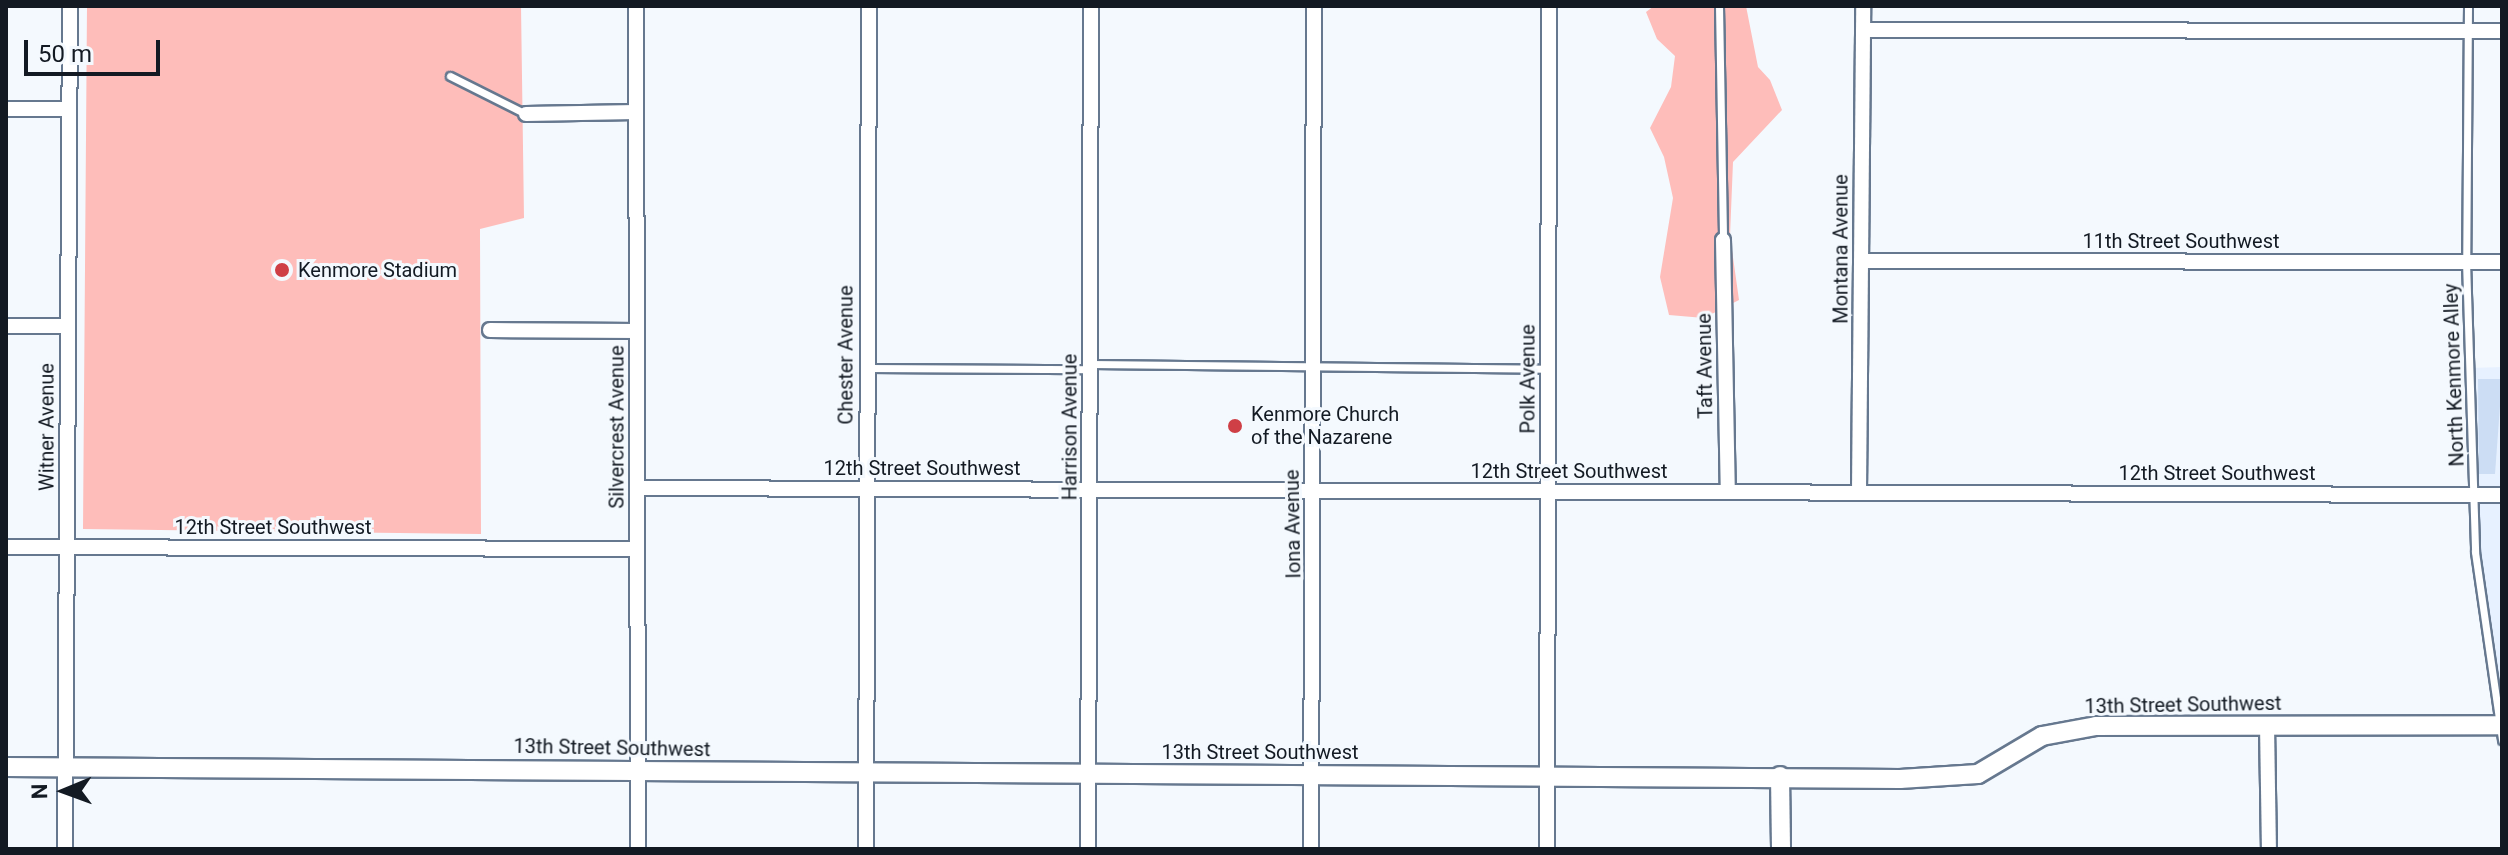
<!DOCTYPE html>
<style>
body{margin:0}
#map{position:relative;width:2508px;height:855px;overflow:hidden;background:#f4f9fe;font-family:Roboto,sans-serif}
div>[style]{position:absolute}
.built>*{inset:0;background:#e7f1ff}
.green>*{inset:0;background:#febdba}
.building>*{inset:0;background:#ccddf4}
.roads{filter:drop-shadow(2px 0 #66788f) drop-shadow(-2px 0 #66788f) drop-shadow(0 2px #66788f) drop-shadow(0 -2px #66788f)}
.service>*{height:7px;margin:-3.5px;padding:0 3.5px;transform-origin:3.5px;border-radius:3.5px;background:#fff}
.minor>*{height:14px;margin:-7px;padding:0 7px;transform-origin:7px;border-radius:7px;background:#fff}
.tertiary>*{height:18px;margin:-9px;padding:0 9px;transform-origin:9px;border-radius:9px;background:#fff}
.dots>*{width:22px;height:22px;translate:-50% -50%;box-sizing:border-box;border:4px solid #f4f9fe;border-radius:50%}
span{translate:-50% -50%;white-space:nowrap;text-align:center;line-height:1.15;-webkit-text-stroke:6px #f4f9fe;paint-order:stroke}
.street-label{font-size:20px;color:#131a23}
.poi-label{font-size:20px;color:#131a23}
.left{translate:0 -50%;text-align:left}
.frame{position:absolute;inset:0;border:8px solid #131a23;pointer-events:none}
.north{position:absolute;left:24px;top:751px;width:80px;height:80px;-webkit-text-stroke:6px #f4f9fe;paint-order:stroke;rotate:269deg;font-size:22px;font-weight:700;line-height:32px;text-align:center;color:#131a23}
.north::after{content:'';display:block;margin:auto;width:28px;height:36px;background:#131a23;clip-path:polygon(50% 0,100% 100%,50% 72%,0 100%)}
.scale{position:absolute;left:24px;top:40px;width:136px;height:36px;box-sizing:border-box;border:4px solid #131a23;border-top:0;padding-left:10px;font-size:24px;line-height:28px;white-space:nowrap;color:#131a23;-webkit-text-stroke:6px #f4f9fe;paint-order:stroke}
</style>
<div id="map">
<div class="built">
<i style="clip-path:polygon(2502px 367px,2502px 740px,2475px 552px,2470px 368px)"></i>
</div>
<div class="green">
<i style="clip-path:polygon(87px 6px,521px 6px,524px 218px,480px 229px,481px 534px,83px 529px)"></i>
<i style="clip-path:polygon(1654px 6px,1746px 6px,1758px 67px,1770px 80px,1782px 110px,1733px 162px,1730px 236px,1739px 300px,1704px 318px,1669px 315px,1660px 277px,1673px 198px,1664px 157px,1650px 128px,1671px 87px,1675px 56px,1657px 39px,1646px 12px)"></i>
</div>
<div class="building">
<i style="clip-path:polygon(2478px 379px,2502px 379px,2495px 474px,2479px 474px)"></i>
</div>
<div class="roads">
<div class="service">
<i style="left:1719px;top:6px;width:234px;rotate:89deg"></i>
<i style="left:2468px;top:6px;width:255px;rotate:90.4deg"></i>
<i style="left:2466px;top:261px;width:291px;rotate:88.2deg"></i>
<i style="left:2475px;top:552px;width:190px;rotate:81.8deg"></i>
<i style="left:450px;top:76px;width:85px;rotate:26.6deg"></i>
<i style="left:1091px;top:364px;width:457px;rotate:0.6deg"></i>
<i style="left:869px;top:368px;width:221px;rotate:0.3deg"></i>
</div>
<div class="minor">
<i style="left:636px;top:6px;width:843px;rotate:89.86deg"></i>
<i style="left:1863px;top:30px;width:639px;rotate:0.09deg"></i>
<i style="left:6px;top:109px;width:62px"></i>
<i style="left:526px;top:114px;width:110px;rotate:-1deg"></i>
<i style="left:1723px;top:240px;width:252px;rotate:88.9deg"></i>
<i style="left:1861px;top:261px;width:641px;rotate:0.09deg"></i>
<i style="left:6px;top:326px;width:62px"></i>
<i style="left:490px;top:330px;width:147px;rotate:0.4deg"></i>
<i style="left:637px;top:488px;width:1865px;rotate:0.22deg"></i>
<i style="left:1859px;top:492px;width:486px;rotate:-89.5deg"></i>
<i style="left:6px;top:547px;width:631px;rotate:0.18deg"></i>
<i style="left:2267px;top:725px;width:124px;rotate:89.1deg"></i>
<i style="left:65px;top:849px;width:843px;rotate:-89.66deg"></i>
<i style="left:866px;top:849px;width:843px;rotate:-89.8deg"></i>
<i style="left:1088px;top:849px;width:843px;rotate:-89.8deg"></i>
<i style="left:1311px;top:849px;width:843px;rotate:-89.8deg"></i>
<i style="left:1547px;top:849px;width:843px;rotate:-89.86deg"></i>
</div>
<div class="tertiary">
<i style="left:6px;top:767px;width:1894px;rotate:0.36deg"></i>
<i style="left:1900px;top:779px;width:78px;rotate:-3.7deg"></i>
<i style="left:1978px;top:774px;width:74px;rotate:-30.7deg"></i>
<i style="left:2042px;top:736px;width:55px;rotate:-10.5deg"></i>
<i style="left:2096px;top:726px;width:406px;rotate:-0.1deg"></i>
<i style="left:1780px;top:776px;width:73px;rotate:89.2deg"></i>
</div>
</div>
<div class="dots">
<i style="left:282px;top:270px;background:#cf3f46"></i>
<i style="left:1235px;top:426px;background:#cf3f46"></i>
</div>
<div class="street-label">
<span style="left:2181px;top:241px">11th Street Southwest</span>
<span style="left:1841px;top:249px;rotate:-90deg">Montana Avenue</span>
<span style="left:846px;top:355px;rotate:-90deg">Chester Avenue</span>
<span style="left:1705px;top:366px;rotate:-91deg">Taft Avenue</span>
<span style="left:2454px;top:375px;rotate:-92deg">North Kenmore Alley</span>
<span style="left:1528px;top:379px;rotate:-90deg">Polk Avenue</span>
<span style="left:47px;top:427px;rotate:-90deg">Witner Avenue</span>
<span style="left:617px;top:427px;rotate:-90deg">Silvercrest Avenue</span>
<span style="left:1070px;top:427px;rotate:-90deg">Harrison Avenue</span>
<span style="left:922px;top:468px">12th Street Southwest</span>
<span style="left:1569px;top:471px">12th Street Southwest</span>
<span style="left:2217px;top:473px">12th Street Southwest</span>
<span style="left:1293px;top:524px;rotate:-91deg">Iona Avenue</span>
<span style="left:273px;top:527px">12th Street Southwest</span>
<span style="left:2183px;top:705px;rotate:-1deg">13th Street Southwest</span>
<span style="left:612px;top:748px;rotate:1deg">13th Street Southwest</span>
<span style="left:1260px;top:752px">13th Street Southwest</span>
</div>
<div class="poi-label">
<span class="left" style="left:298px;top:270px">Kenmore Stadium</span>
<span class="left" style="left:1251px;top:426px">Kenmore Church<br>of the Nazarene</span>
</div>
<div class="frame"></div>
<div class="north">N</div>
<div class="scale">50 m</div>
</div>
